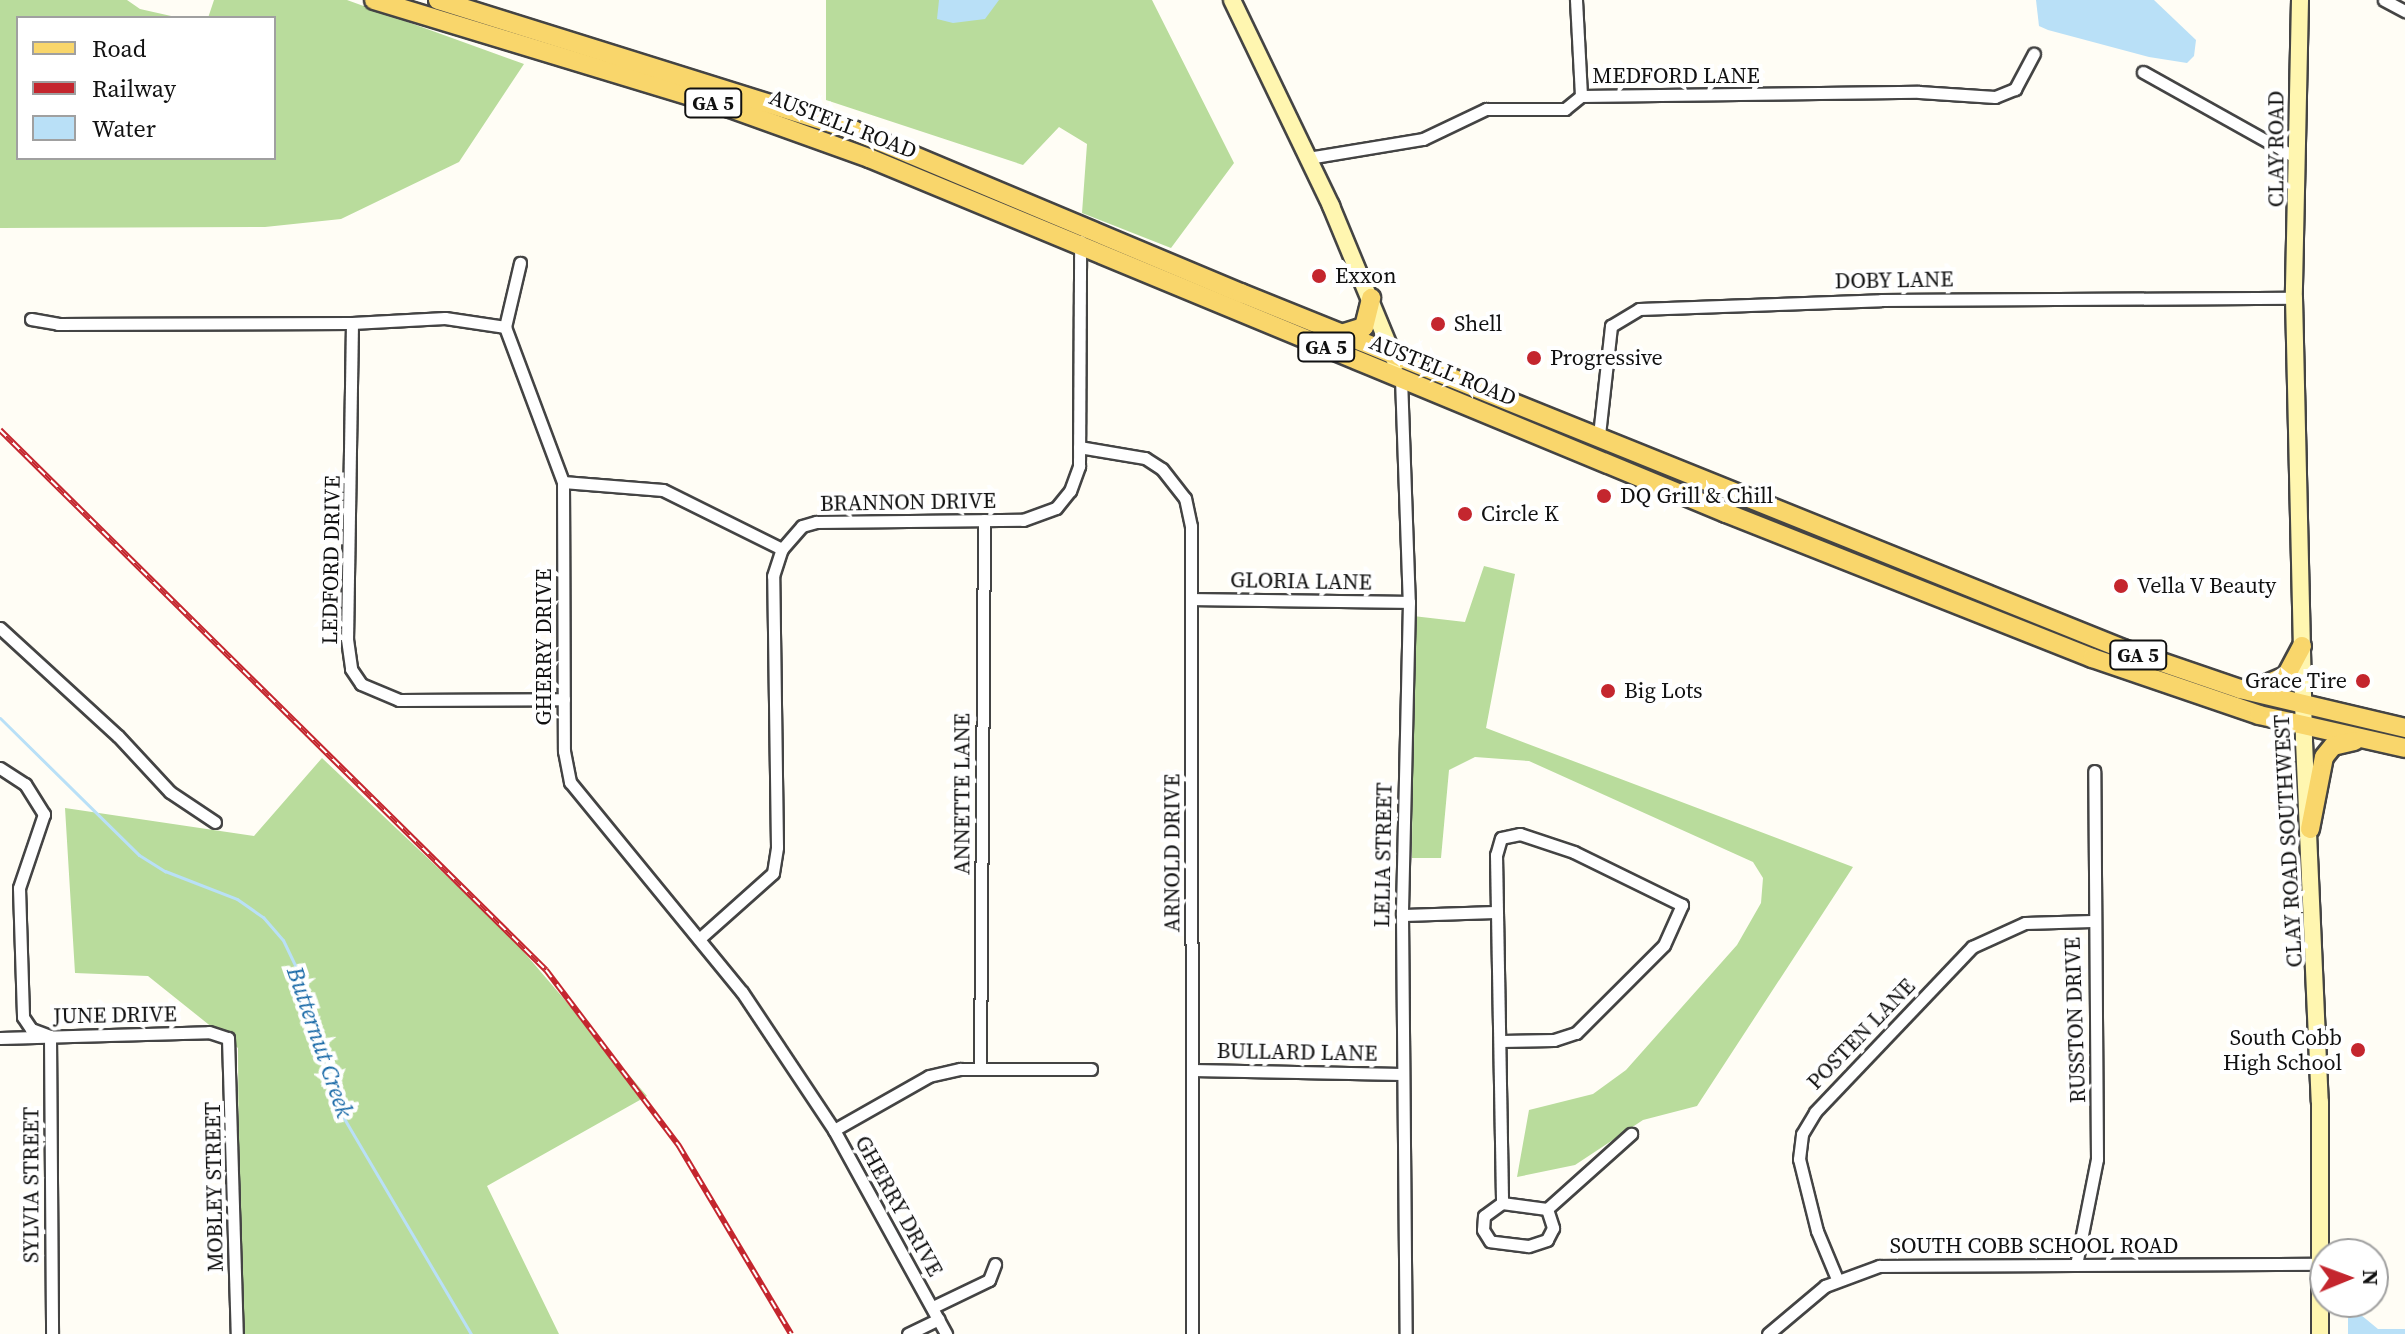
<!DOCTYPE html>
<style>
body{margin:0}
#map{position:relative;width:2405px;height:1334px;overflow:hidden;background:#fffdf5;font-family:"Source Serif 4",serif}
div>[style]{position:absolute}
.forest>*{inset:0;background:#b9dc9c}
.water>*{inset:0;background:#b9e0f7}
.stream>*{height:3px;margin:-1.5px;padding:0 1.5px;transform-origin:1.5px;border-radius:1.5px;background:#b9e0f7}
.roads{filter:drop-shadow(2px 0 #444) drop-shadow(-2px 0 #444) drop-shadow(0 2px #444) drop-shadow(0 -2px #444)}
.street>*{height:11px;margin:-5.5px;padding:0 5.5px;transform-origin:5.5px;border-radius:5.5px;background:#fff}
.secondary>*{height:16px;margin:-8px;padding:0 8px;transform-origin:8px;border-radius:8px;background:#fff6b0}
.primary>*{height:18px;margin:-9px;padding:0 9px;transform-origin:9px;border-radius:9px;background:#f9d66b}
.rail>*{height:6px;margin-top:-3px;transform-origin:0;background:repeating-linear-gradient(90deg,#fff 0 9px,#c4262e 0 18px);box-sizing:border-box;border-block:2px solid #c4262e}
.dots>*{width:22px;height:22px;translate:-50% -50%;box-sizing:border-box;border:4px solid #fff;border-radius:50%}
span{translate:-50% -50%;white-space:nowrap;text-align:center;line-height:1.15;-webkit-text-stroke:8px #fff;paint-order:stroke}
.shield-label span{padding:2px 6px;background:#fff;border:2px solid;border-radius:6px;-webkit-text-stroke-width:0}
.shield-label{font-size:20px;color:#111;font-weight:700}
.street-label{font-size:22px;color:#111}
.poi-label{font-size:22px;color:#111}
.left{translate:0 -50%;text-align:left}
.right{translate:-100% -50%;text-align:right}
.water-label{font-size:24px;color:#1768a6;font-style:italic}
.legend{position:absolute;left:16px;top:16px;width:260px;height:144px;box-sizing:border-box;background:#fff;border:2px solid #a0a0a0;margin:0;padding:10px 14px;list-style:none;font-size:24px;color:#111}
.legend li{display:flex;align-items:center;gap:16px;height:40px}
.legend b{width:40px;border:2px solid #a0a0a0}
.north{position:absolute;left:2309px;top:1238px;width:80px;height:80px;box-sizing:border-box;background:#fff;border:2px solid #a0a0a0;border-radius:50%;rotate:89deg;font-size:22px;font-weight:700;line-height:32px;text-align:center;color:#111}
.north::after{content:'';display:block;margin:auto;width:28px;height:36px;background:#c4262e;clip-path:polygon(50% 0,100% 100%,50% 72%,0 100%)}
</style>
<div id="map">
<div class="forest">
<i style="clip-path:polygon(0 0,127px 0,140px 9px,180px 18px,18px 18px,18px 158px,274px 158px,274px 18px,208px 18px,214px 0,347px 0,524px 64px,459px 162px,341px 219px,265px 227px,0 228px)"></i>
<i style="clip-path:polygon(826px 0,1152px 0,1234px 163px,1171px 248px,1082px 213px,1087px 144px,1059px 127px,1023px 165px,826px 100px)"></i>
<i style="clip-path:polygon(1484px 566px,1515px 574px,1486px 728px,1853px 867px,1697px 1106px,1643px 1120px,1575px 1165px,1517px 1177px,1529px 1110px,1593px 1094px,1626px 1070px,1737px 945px,1761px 903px,1763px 878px,1753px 862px,1529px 761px,1475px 757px,1449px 770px,1441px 858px,1412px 858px,1413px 616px,1465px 622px)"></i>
<i style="clip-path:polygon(322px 758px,511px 937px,647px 1096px,487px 1186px,559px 1334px,240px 1334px,238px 1048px,148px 976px,75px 973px,65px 808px,254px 836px)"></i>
</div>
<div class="water">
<i style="clip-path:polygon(939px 0,999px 0,985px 19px,953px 23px,937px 19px)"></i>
<i style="clip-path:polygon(2036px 0,2154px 0,2196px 40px,2194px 56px,2187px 63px,2149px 57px,2048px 30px,2039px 26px)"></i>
<i style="clip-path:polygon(2355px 1310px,2378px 1329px,2405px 1329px,2405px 1334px,2348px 1334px,2348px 1312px)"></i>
</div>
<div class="stream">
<i style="left:0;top:718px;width:195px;rotate:44.6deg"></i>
<i style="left:139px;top:855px;width:31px;rotate:32deg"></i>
<i style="left:165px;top:871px;width:77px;rotate:21.3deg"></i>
<i style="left:237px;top:899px;width:32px;rotate:35deg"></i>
<i style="left:263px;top:917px;width:30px;rotate:49deg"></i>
<i style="left:283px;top:940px;width:47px;rotate:64.5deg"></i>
<i style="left:303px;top:982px;width:139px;rotate:73.7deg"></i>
<i style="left:342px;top:1115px;width:254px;rotate:59.5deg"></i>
</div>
<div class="roads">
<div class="street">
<i style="left:1576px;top:0;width:96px;rotate:87deg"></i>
<i style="left:2384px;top:0;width:24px;rotate:28deg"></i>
<i style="left:2143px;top:72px;width:174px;rotate:29.2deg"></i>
<i style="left:1308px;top:158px;width:117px;rotate:-9.4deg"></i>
<i style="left:1423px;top:139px;width:70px;rotate:-25.5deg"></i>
<i style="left:1486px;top:109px;width:79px"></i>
<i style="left:1565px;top:109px;width:21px;rotate:-39deg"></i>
<i style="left:1581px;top:96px;width:338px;rotate:-0.7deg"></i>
<i style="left:1919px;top:92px;width:76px;rotate:3.8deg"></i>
<i style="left:1995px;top:97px;width:22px;rotate:-22deg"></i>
<i style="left:2015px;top:89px;width:40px;rotate:-62deg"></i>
<i style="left:31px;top:319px;width:27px;rotate:10deg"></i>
<i style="left:58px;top:324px;width:294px;rotate:-0.2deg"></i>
<i style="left:352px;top:323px;width:93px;rotate:-3.1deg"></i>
<i style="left:445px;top:318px;width:61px;rotate:8.5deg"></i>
<i style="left:505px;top:327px;width:165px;rotate:69.5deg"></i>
<i style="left:563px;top:482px;width:269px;rotate:89.8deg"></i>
<i style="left:564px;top:751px;width:32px;rotate:79deg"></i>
<i style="left:570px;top:782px;width:271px;rotate:50.7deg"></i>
<i style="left:742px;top:992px;width:166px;rotate:56.3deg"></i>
<i style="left:834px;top:1130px;width:233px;rotate:61.2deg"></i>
<i style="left:352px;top:323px;width:316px;rotate:90.9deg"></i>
<i style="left:347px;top:639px;width:30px;rotate:82deg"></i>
<i style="left:351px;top:669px;width:18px;rotate:56deg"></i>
<i style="left:361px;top:684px;width:41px;rotate:22.8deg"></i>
<i style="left:399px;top:700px;width:165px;rotate:-0.3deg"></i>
<i style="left:505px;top:327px;width:66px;rotate:-76.8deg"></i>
<i style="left:1401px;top:378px;width:224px;rotate:88deg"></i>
<i style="left:1409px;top:602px;width:313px;rotate:91.3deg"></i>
<i style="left:1402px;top:915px;width:419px;rotate:89.5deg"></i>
<i style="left:1599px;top:435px;width:110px;rotate:-83.7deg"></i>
<i style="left:1611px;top:326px;width:33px;rotate:-31deg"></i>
<i style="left:1639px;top:309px;width:242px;rotate:-2.1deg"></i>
<i style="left:1881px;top:300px;width:413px;rotate:-0.3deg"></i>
<i style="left:1079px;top:447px;width:67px;rotate:9.5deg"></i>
<i style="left:1145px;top:458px;width:20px;rotate:33deg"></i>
<i style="left:1162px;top:469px;width:37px;rotate:52deg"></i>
<i style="left:1185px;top:498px;width:29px;rotate:78deg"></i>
<i style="left:1191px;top:526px;width:808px;rotate:89.93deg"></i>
<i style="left:563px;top:482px;width:100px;rotate:4.6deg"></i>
<i style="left:663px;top:490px;width:133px;rotate:26.4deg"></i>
<i style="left:1193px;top:599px;width:216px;rotate:0.8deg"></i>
<i style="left:0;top:628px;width:160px;rotate:42.5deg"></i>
<i style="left:118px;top:736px;width:76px;rotate:47.1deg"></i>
<i style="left:170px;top:792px;width:54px;rotate:33.7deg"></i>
<i style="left:0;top:768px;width:30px;rotate:33deg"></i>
<i style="left:25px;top:784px;width:36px;rotate:58deg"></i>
<i style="left:44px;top:814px;width:78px;rotate:108.7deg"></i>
<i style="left:19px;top:888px;width:129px;rotate:88.2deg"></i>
<i style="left:23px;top:1017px;width:14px;rotate:56deg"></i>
<i style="left:31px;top:1029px;width:20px;rotate:20deg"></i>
<i style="left:50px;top:1036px;width:298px;rotate:89.6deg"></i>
<i style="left:1402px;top:915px;width:95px;rotate:-1.8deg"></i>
<i style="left:699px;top:939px;width:99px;rotate:-41.7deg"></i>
<i style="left:773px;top:873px;width:26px;rotate:-81deg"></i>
<i style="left:777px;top:847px;width:271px;rotate:-90.8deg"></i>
<i style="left:773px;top:576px;width:28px;rotate:-72deg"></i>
<i style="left:782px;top:549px;width:30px;rotate:-49deg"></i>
<i style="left:802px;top:526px;width:15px;rotate:-16deg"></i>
<i style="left:816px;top:522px;width:207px;rotate:-0.6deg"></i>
<i style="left:1023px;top:520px;width:35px;rotate:-20deg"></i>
<i style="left:1056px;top:508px;width:22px;rotate:-51deg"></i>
<i style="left:1070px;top:491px;width:27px;rotate:-70deg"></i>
<i style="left:1079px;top:466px;width:225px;rotate:-89.7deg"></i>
<i style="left:0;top:1038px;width:209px;rotate:-1.6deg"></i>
<i style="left:209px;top:1032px;width:20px;rotate:18deg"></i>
<i style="left:228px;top:1038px;width:296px;rotate:88.3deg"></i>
<i style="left:1501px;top:1041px;width:53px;rotate:-1.1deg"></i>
<i style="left:1554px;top:1040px;width:23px;rotate:-18deg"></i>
<i style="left:1576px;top:1033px;width:124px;rotate:-45deg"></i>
<i style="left:1664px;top:945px;width:44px;rotate:-65.8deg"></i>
<i style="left:1682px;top:905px;width:120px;rotate:-153.9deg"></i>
<i style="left:1574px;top:852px;width:57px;rotate:-161.6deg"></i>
<i style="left:1520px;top:834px;width:19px;rotate:168deg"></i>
<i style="left:1501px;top:838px;width:18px;rotate:106deg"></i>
<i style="left:1496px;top:855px;width:348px;rotate:89deg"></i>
<i style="left:980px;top:1069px;width:549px;rotate:-89.58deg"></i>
<i style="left:1192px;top:1070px;width:210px;rotate:1.1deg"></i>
<i style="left:834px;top:1130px;width:109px;rotate:-29.6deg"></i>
<i style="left:929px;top:1076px;width:32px;rotate:-13deg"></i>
<i style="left:960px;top:1069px;width:131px"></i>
<i style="left:1502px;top:1203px;width:45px;rotate:7.6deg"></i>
<i style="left:1547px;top:1209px;width:20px;rotate:72deg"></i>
<i style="left:1553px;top:1228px;width:13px;rotate:117deg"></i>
<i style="left:1547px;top:1240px;width:20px;rotate:162deg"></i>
<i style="left:1528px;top:1246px;width:38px;rotate:-173deg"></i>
<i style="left:1490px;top:1241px;width:13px;rotate:-122deg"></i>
<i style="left:1483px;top:1230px;width:14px;rotate:-86deg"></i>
<i style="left:1484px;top:1216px;width:22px;rotate:-36deg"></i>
<i style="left:1547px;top:1209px;width:113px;rotate:-41.8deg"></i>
<i style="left:2076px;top:1265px;width:108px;rotate:-78.8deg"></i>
<i style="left:2097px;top:1159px;width:388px;rotate:-90.4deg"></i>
<i style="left:1837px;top:1279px;width:52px;rotate:-112.6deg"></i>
<i style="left:1817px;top:1231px;width:74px;rotate:-104deg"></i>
<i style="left:1799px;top:1159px;width:25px;rotate:-83deg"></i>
<i style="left:1802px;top:1134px;width:26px;rotate:-59deg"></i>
<i style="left:1815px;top:1112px;width:228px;rotate:-46.4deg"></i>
<i style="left:1972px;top:947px;width:58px;rotate:-24.4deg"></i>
<i style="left:2025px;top:923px;width:67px;rotate:-1.7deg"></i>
<i style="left:933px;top:1307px;width:62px;rotate:-25.7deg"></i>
<i style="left:989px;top:1280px;width:17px;rotate:-69deg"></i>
<i style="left:908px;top:1334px;width:34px;rotate:-26deg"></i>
<i style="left:1768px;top:1334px;width:75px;rotate:-40.1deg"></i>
<i style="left:1825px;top:1286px;width:58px;rotate:-20.3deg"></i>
<i style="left:1879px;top:1266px;width:442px;rotate:-0.3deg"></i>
</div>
<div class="secondary">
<i style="left:1232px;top:0;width:229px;rotate:64.3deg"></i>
<i style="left:1331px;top:206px;width:170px;rotate:67.5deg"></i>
<i style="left:2300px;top:0;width:298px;rotate:91.2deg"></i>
<i style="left:2294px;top:298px;width:443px;rotate:88.7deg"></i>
<i style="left:2304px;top:741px;width:361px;rotate:87.5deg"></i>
<i style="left:2320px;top:1102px;width:232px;rotate:90deg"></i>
</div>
<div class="primary">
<i style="left:374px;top:0;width:372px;rotate:16.9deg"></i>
<i style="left:730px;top:108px;width:148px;rotate:19.8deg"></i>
<i style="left:869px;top:158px;width:928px;rotate:22.5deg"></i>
<i style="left:1726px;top:513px;width:394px;rotate:21.6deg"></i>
<i style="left:2092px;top:658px;width:176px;rotate:18.8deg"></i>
<i style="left:2259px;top:715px;width:150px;rotate:12.7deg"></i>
<i style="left:438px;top:0;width:437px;rotate:17.4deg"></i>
<i style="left:855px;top:131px;width:419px;rotate:22.8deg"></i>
<i style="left:1241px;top:293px;width:951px;rotate:21.98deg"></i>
<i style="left:2123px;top:649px;width:124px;rotate:18.9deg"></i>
<i style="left:2240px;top:689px;width:170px;rotate:13.3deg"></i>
<i style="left:1344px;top:333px;width:21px;rotate:-17deg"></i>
<i style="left:1364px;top:327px;width:30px;rotate:-76deg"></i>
<i style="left:2250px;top:691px;width:39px;rotate:-23deg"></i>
<i style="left:2286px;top:676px;width:34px;rotate:-62deg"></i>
<i style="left:2310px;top:829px;width:73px;rotate:-79deg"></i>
<i style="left:2324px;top:757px;width:14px;rotate:-51deg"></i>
<i style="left:2333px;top:746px;width:22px;rotate:-13deg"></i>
</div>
</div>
<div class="rail">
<i style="left:0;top:430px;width:768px;rotate:44.68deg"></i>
<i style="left:546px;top:970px;width:221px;rotate:52.9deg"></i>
<i style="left:679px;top:1146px;width:219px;rotate:59.2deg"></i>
</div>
<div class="dots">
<i style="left:1319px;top:276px;background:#c4262e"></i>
<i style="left:1438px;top:324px;background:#c4262e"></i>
<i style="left:1534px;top:358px;background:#c4262e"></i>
<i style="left:1604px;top:496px;background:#c4262e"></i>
<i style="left:1465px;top:514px;background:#c4262e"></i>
<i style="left:2121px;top:586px;background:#c4262e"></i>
<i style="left:2363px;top:681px;background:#c4262e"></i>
<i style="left:1608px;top:691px;background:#c4262e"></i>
<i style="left:2358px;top:1050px;background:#c4262e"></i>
</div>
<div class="shield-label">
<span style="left:713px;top:103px">GA 5</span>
<span style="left:1326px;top:347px">GA 5</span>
<span style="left:2138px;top:655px">GA 5</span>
</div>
<div class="street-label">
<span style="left:1676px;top:76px">MEDFORD LANE</span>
<span style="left:843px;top:124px;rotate:21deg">AUSTELL ROAD</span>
<span style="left:2276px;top:149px;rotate:-90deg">CLAY ROAD</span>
<span style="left:1894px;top:280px;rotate:-1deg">DOBY LANE</span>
<span style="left:1443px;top:370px;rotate:22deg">AUSTELL ROAD</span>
<span style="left:908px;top:502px;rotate:-1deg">BRANNON DRIVE</span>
<span style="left:331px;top:560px;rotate:-89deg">LEDFORD DRIVE</span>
<span style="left:1301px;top:581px;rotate:1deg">GLORIA LANE</span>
<span style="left:544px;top:647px;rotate:-90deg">GHERRY DRIVE</span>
<span style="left:962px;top:794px;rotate:-90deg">ANNETTE LANE</span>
<span style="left:2288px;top:841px;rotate:-93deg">CLAY ROAD SOUTHWEST</span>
<span style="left:1172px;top:853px;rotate:-90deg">ARNOLD DRIVE</span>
<span style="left:1383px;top:855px;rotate:-89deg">LELIA STREET</span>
<span style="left:115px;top:1015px;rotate:-1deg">JUNE DRIVE</span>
<span style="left:2075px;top:1020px;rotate:-92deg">RUSSTON DRIVE</span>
<span style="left:1861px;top:1034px;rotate:-46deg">POSTEN LANE</span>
<span style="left:1297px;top:1052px;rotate:1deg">BULLARD LANE</span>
<span style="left:31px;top:1185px;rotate:-90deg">SYLVIA STREET</span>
<span style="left:214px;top:1187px;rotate:-91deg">MOBLEY STREET</span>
<span style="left:899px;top:1206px;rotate:61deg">GHERRY DRIVE</span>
<span style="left:2034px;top:1246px">SOUTH COBB SCHOOL ROAD</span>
</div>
<div class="poi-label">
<span class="left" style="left:1335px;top:276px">Exxon</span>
<span class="left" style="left:1454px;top:324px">Shell</span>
<span class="left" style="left:1550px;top:358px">Progressive</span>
<span class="left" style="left:1620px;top:496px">DQ Grill &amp; Chill</span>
<span class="left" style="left:1481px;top:514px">Circle K</span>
<span class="left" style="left:2137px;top:586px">Vella V Beauty</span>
<span class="right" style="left:2347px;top:681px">Grace Tire</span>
<span class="left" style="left:1624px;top:691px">Big Lots</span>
<span class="right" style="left:2342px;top:1050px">South Cobb<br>High School</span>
</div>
<div class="water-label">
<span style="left:320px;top:1042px;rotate:71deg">Butternut Creek</span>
</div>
<ul class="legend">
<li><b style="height:10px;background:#f9d66b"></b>Road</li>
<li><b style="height:10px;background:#c4262e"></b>Railway</li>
<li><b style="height:22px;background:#b9e0f7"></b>Water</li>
</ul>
<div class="north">N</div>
</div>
